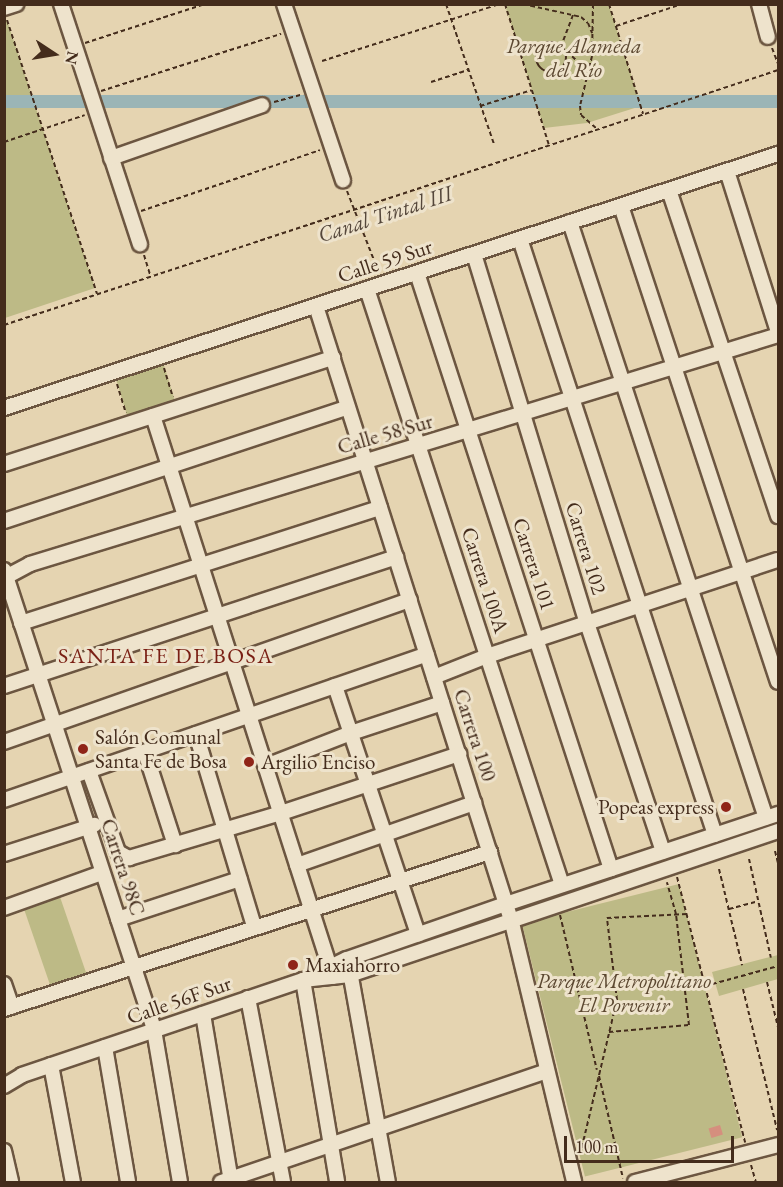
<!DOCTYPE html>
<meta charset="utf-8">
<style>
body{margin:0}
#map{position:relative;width:783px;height:1187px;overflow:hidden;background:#e5d4b1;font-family:"EB Garamond",serif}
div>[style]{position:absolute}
.green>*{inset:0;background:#bdba86;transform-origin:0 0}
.water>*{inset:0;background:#9bb5b6;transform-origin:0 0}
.building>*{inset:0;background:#d58f7e;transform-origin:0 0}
.path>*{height:2px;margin-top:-1px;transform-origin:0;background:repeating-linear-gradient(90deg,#442c1c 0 4.5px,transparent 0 7.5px)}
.path>.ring{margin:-1px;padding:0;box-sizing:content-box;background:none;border:2px solid #442c1c;border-radius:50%}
.roads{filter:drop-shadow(2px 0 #6c5641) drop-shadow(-2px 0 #6c5641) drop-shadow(0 2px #6c5641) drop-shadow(0 -2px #6c5641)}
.minor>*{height:14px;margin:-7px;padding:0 7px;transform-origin:7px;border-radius:7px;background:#eee3cc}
.dots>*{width:16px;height:16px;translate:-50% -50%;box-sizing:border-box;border:3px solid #eee3cc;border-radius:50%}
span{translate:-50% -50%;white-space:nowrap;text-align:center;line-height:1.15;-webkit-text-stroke:6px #eee3cc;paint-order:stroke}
.park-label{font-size:21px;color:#5c4831;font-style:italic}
.street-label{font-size:21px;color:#442c1c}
.poi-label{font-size:21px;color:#442c1c}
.left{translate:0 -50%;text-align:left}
.right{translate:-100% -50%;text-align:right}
.water-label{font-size:22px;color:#55473b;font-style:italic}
.neighbourhood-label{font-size:22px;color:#7a1f14;letter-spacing:1.5px}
.frame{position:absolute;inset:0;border:6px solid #442c1c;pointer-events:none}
.north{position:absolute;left:24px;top:24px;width:60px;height:60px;-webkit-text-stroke:4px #eee3cc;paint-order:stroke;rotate:102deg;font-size:16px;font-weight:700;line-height:24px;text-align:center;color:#442c1c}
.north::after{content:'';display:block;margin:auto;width:21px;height:27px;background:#442c1c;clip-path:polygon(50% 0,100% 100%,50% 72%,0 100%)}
.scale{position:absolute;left:564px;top:1136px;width:170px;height:27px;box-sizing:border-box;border:3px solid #442c1c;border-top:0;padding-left:8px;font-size:18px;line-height:21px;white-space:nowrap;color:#442c1c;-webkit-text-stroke:4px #eee3cc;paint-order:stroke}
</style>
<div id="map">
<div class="green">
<i style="clip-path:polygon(505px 5px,609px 5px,641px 106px,587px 123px,544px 128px)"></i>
<i style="clip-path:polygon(7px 20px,95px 288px,5px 318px,4px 21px)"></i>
<i style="left:163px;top:362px;width:42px;height:50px;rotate:73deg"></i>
<i style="left:679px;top:884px;width:261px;height:162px;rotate:76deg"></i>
<i style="left:60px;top:897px;width:81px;height:38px;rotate:71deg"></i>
<i style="clip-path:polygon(778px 955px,778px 979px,719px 996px,712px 972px)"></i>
</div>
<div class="water">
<i style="left:778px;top:95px;width:13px;height:815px;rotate:90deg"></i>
</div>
<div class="building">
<i style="left:720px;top:1125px;width:10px;height:12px;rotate:73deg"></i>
</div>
<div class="path">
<i style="left:446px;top:4px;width:148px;rotate:71.1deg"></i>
<i style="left:505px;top:4px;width:148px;rotate:72.7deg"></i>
<i style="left:523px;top:4px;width:59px;rotate:12.6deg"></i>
<i style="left:581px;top:17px;width:9px;rotate:41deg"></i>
<i style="left:588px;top:23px;width:11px;rotate:68deg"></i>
<i style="left:593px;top:4px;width:52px;rotate:91.1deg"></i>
<i style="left:592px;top:56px;width:51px;rotate:103.5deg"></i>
<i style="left:580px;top:106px;width:9px;rotate:84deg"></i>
<i style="left:581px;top:115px;width:21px;rotate:41deg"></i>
<i style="left:609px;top:4px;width:115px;rotate:72.8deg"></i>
<i style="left:573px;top:15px;width:33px;rotate:111deg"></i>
<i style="left:561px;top:46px;width:26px;rotate:43deg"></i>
<i style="left:580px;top:64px;width:16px;rotate:72deg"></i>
<i style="left:7px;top:20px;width:288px;rotate:71.8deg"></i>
<i style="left:616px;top:26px;width:70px;rotate:-18.4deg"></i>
<i class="ring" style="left:536px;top:42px;width:28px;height:28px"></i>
<i style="left:85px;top:43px;width:126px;rotate:-18deg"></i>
<i style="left:772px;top:48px;width:17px;rotate:69deg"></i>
<i style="left:322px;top:61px;width:187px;rotate:-17.8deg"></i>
<i style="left:431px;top:82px;width:39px;rotate:-18deg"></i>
<i style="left:101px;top:91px;width:189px;rotate:-17.6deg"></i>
<i style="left:274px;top:102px;width:30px;rotate:-15deg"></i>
<i style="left:480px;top:106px;width:54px;rotate:-17.1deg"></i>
<i style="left:4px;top:142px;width:85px;rotate:-18.4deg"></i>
<i style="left:347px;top:191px;width:88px;rotate:68.7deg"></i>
<i style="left:141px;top:211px;width:189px;rotate:-18.8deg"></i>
<i style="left:144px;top:255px;width:21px;rotate:73deg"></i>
<i style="left:4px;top:325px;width:815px;rotate:-18.23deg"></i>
<i style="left:164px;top:368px;width:30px;rotate:73deg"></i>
<i style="left:117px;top:384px;width:30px;rotate:73deg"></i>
<i style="left:775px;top:851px;width:12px;rotate:76deg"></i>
<i style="left:749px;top:859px;width:101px;rotate:77.5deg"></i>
<i style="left:719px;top:869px;width:99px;rotate:76.5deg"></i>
<i style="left:677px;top:877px;width:274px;rotate:75.6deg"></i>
<i style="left:729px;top:909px;width:30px;rotate:-15deg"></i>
<i style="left:560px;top:915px;width:159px;rotate:76.6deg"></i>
<i style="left:767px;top:982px;width:46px;rotate:76.3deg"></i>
<i style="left:705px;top:986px;width:76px;rotate:-15.3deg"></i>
<i style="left:743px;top:989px;width:145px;rotate:76.4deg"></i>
<i style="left:609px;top:1032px;width:80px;rotate:-5deg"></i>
<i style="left:689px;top:1025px;width:112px;rotate:-96.7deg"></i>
<i style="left:676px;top:914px;width:33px;rotate:-106deg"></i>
<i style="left:599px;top:1076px;width:105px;rotate:76.8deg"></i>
<i style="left:580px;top:1155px;width:159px;rotate:-76.6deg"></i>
<i style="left:617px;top:1000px;width:83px;rotate:-97deg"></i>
<i style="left:607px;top:918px;width:80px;rotate:-2.9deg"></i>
<i style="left:751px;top:1165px;width:18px;rotate:74deg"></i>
</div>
<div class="roads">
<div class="minor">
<i style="left:61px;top:4px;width:253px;rotate:71.8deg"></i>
<i style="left:284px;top:4px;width:186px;rotate:71.5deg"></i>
<i style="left:759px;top:4px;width:34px;rotate:75deg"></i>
<i style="left:4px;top:8px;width:13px;rotate:-18deg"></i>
<i style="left:111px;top:158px;width:160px;rotate:-19.3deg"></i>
<i style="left:727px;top:171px;width:169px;rotate:72.4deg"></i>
<i style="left:669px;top:190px;width:344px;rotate:71.5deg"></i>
<i style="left:621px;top:206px;width:501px;rotate:71.75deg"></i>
<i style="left:570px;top:222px;width:627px;rotate:71.8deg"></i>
<i style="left:520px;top:239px;width:627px;rotate:71.88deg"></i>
<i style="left:474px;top:254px;width:386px;rotate:73deg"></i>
<i style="left:587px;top:623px;width:241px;rotate:71.6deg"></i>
<i style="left:417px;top:273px;width:627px;rotate:71.97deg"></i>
<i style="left:367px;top:289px;width:627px;rotate:71.88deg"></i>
<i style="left:316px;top:306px;width:647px;rotate:72.38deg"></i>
<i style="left:512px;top:923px;width:266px;rotate:76.5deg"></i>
<i style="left:4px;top:408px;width:815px;rotate:-18.17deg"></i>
<i style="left:153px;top:416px;width:589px;rotate:72.21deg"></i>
<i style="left:4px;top:464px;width:346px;rotate:-17.9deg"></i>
<i style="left:4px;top:521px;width:362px;rotate:-18.3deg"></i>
<i style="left:4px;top:570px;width:484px;rotate:71.9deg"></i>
<i style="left:154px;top:1030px;width:154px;rotate:80.3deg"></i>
<i style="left:4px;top:578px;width:30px;rotate:-28deg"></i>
<i style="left:30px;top:564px;width:782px;rotate:-17.02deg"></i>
<i style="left:21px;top:623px;width:377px;rotate:-17.8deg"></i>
<i style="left:434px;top:677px;width:57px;rotate:-21.6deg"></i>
<i style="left:487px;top:656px;width:306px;rotate:-18.3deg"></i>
<i style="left:4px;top:686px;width:413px;rotate:-18.2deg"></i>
<i style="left:335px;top:686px;width:262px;rotate:71.5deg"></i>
<i style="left:196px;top:734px;width:201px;rotate:73.2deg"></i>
<i style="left:4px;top:742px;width:430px;rotate:-19.3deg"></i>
<i style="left:145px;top:752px;width:98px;rotate:72.1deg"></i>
<i style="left:266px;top:766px;width:91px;rotate:-21.2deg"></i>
<i style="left:351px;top:733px;width:96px;rotate:-18.2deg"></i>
<i style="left:89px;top:771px;width:86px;rotate:70.3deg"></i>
<i style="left:118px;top:852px;width:13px;rotate:29deg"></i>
<i style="left:129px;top:858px;width:159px;rotate:-16.5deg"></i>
<i style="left:281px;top:813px;width:188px;rotate:-18.3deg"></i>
<i style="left:4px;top:800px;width:447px;rotate:-19deg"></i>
<i style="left:4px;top:854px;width:95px;rotate:-17.9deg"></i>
<i style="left:297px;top:865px;width:188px;rotate:-19.3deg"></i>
<i style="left:4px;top:908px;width:104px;rotate:-19.7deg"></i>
<i style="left:118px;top:919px;width:128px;rotate:-18.2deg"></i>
<i style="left:349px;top:966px;width:219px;rotate:79.8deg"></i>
<i style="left:324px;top:970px;width:25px;rotate:-26deg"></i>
<i style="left:347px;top:959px;width:168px;rotate:-19.1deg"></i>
<i style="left:506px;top:904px;width:287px;rotate:-18.3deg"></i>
<i style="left:303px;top:980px;width:205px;rotate:80.4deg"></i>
<i style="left:4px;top:984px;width:24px;rotate:71deg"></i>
<i style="left:248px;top:998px;width:187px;rotate:79.2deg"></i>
<i style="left:4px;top:1009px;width:511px;rotate:-17.9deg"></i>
<i style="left:203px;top:1014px;width:170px;rotate:80.5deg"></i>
<i style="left:105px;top:1047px;width:137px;rotate:80.3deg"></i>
<i style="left:51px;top:1065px;width:119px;rotate:79.4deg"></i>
<i style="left:4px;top:1086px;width:21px;rotate:-31deg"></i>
<i style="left:22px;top:1075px;width:297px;rotate:-18.7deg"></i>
<i style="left:303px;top:980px;width:47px;rotate:-6.1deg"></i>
<i style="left:350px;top:975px;width:452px;rotate:-18.6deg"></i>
<i style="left:4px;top:1151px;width:32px;rotate:77deg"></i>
<i style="left:221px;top:1182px;width:344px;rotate:-18.8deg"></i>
<i style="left:635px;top:1182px;width:148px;rotate:-14.5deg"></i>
</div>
</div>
<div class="dots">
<i style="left:83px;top:749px;background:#8f2418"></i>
<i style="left:249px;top:762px;background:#8f2418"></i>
<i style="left:726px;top:807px;background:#8f2418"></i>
<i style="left:293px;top:965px;background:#8f2418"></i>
</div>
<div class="park-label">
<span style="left:574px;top:58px">Parque Alameda<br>del Río</span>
<span style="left:624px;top:993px">Parque Metropolitano<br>El Porvenir</span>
</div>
<div class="street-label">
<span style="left:385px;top:261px;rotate:-18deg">Calle 59 Sur</span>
<span style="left:385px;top:434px;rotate:-16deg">Calle 58 Sur</span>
<span style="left:586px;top:548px;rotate:73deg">Carrera 102</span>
<span style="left:534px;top:564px;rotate:72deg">Carrera 101</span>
<span style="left:485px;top:580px;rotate:72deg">Carrera 100A</span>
<span style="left:475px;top:735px;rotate:72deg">Carrera 100</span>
<span style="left:123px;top:867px;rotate:72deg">Carrera 98C</span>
<span style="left:179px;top:1000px;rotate:-19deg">Calle 56F Sur</span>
</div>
<div class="poi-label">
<span class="left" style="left:95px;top:749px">Salón Comunal<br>Santa Fe de Bosa</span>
<span class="left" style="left:261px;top:762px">Argilio Enciso</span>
<span class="right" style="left:714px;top:807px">Popeas express</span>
<span class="left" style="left:305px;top:965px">Maxiahorro</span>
</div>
<div class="water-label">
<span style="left:385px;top:214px;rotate:-18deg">Canal Tintal III</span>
</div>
<div class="neighbourhood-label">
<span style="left:166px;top:656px">SANTA FE DE BOSA</span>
</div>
<div class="frame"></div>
<div class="north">N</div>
<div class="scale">100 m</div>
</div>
